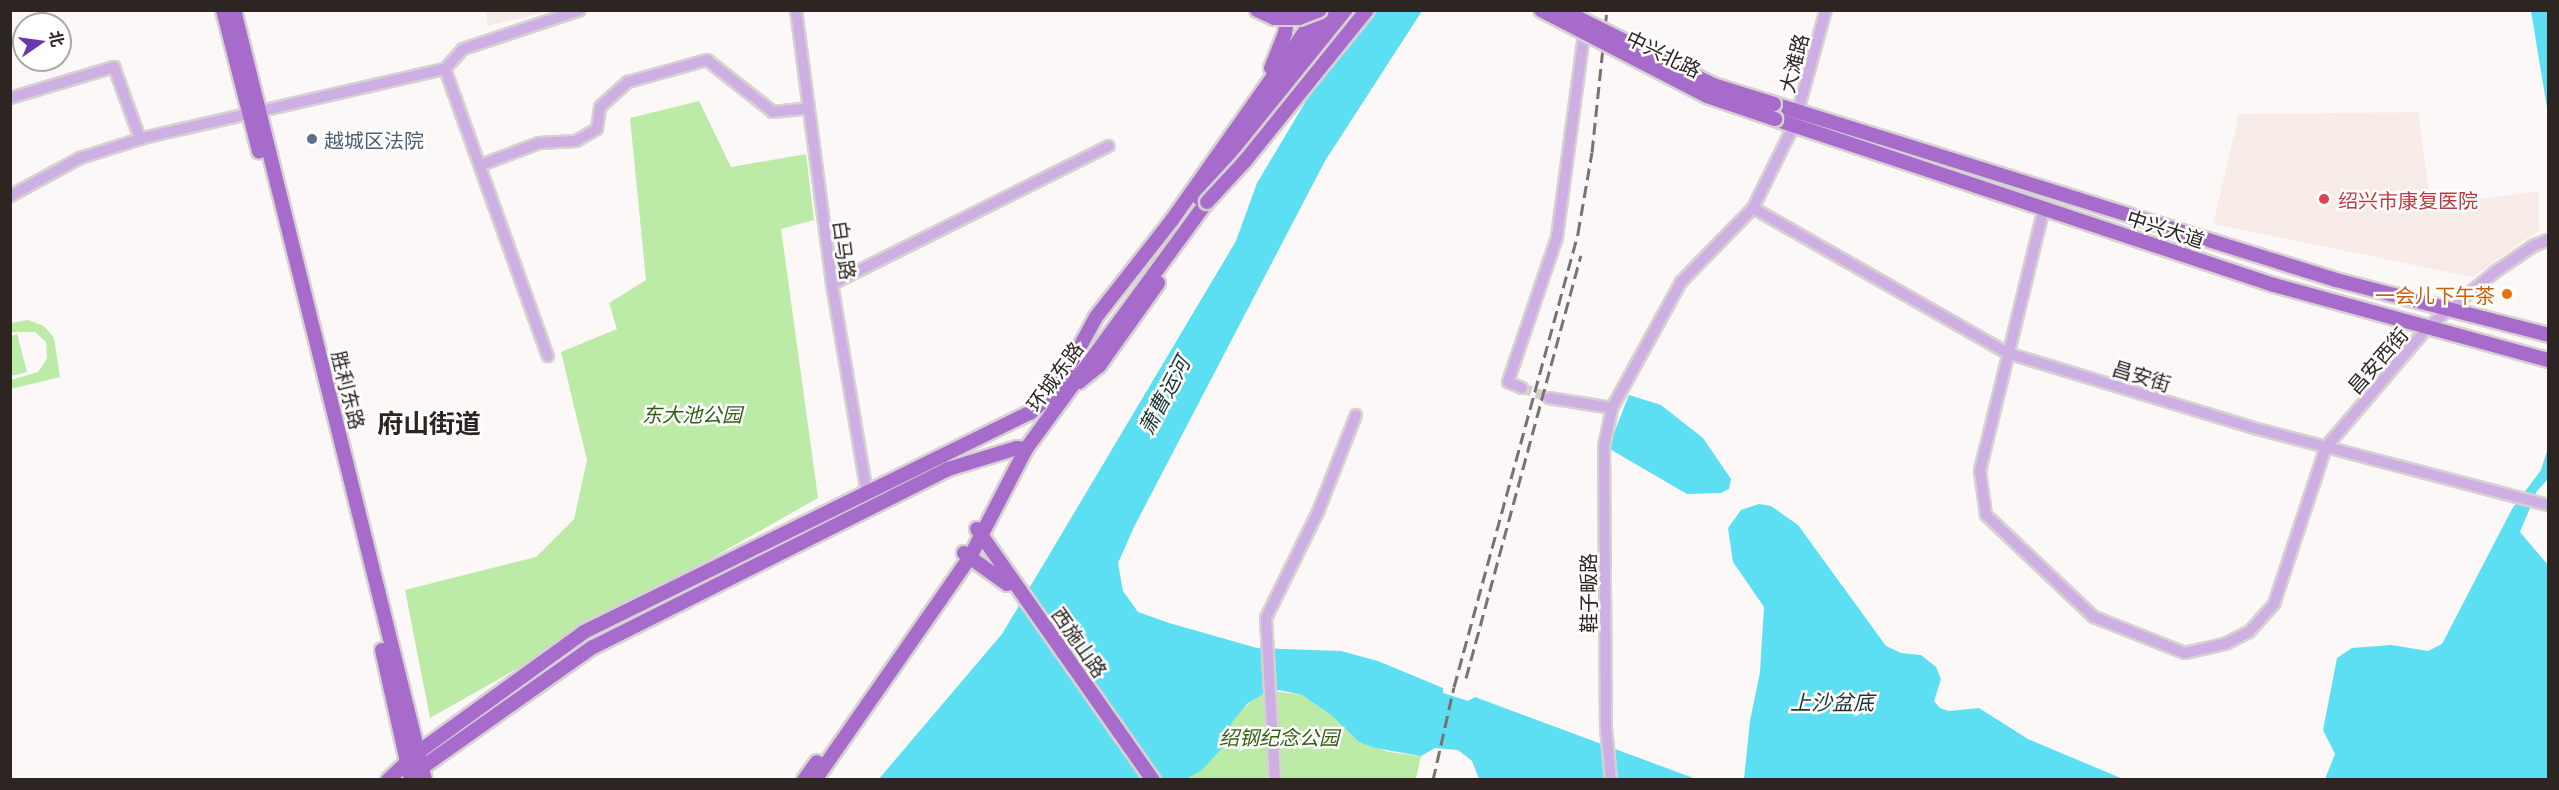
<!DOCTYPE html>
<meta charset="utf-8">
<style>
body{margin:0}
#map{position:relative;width:2559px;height:790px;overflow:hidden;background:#fcf8f7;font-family:Georgia,"Noto Sans SC",serif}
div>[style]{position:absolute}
.built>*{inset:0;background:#f7ebe7}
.green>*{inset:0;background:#bceaa7}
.water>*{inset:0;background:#5cdff2}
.minor-tunnel>*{height:10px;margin-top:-5px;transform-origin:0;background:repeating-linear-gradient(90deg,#d2cecc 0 10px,transparent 0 15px)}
.roads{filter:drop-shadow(2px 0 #d7d2d1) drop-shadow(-2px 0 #d7d2d1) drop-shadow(0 2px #d7d2d1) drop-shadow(0 -2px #d7d2d1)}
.minor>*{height:10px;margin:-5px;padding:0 5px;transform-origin:5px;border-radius:5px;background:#ceafe3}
.major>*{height:14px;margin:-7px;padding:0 7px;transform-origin:7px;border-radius:7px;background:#a76ccb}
.rail>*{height:3px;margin-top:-1.5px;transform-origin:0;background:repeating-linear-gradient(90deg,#787370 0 12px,transparent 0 18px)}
.bridges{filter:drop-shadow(2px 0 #d7d2d1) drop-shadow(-2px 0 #d7d2d1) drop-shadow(0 2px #d7d2d1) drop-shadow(0 -2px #d7d2d1)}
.major-bridge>*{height:14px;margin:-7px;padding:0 7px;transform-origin:7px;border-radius:7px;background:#a76ccb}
.dots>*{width:16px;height:16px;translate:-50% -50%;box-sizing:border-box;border:3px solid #fff;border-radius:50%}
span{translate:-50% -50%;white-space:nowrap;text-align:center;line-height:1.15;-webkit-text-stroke:5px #fff;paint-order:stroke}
.street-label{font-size:20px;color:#2c2522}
.service-label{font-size:20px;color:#4e5e75}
.left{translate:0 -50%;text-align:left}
.health-label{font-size:20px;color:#be3a42}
.food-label{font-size:20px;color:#c56008}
.right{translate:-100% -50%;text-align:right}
.park-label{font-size:20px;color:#305f12;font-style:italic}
.water-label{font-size:21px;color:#1d3437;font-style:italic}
.district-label{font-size:26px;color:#2c2522;font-weight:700}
.frame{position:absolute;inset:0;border:12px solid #2c2522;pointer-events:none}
.north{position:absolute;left:12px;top:12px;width:60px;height:60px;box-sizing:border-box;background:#fff;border:2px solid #aba8a7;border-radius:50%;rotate:77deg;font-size:16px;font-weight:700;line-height:24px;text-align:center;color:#2c2522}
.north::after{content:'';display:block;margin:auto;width:21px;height:27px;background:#6637af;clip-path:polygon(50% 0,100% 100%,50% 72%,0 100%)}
</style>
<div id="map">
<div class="built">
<i style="clip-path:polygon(485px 10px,550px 10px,550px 11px,488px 26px)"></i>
<i style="clip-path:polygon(2418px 112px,2431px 206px,2539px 191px,2539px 230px,2473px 277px,2213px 224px,2239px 114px)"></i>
</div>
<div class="green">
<i style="clip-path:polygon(699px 101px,731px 167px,806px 154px,814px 220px,781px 229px,818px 498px,430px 718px,405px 590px,536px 557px,574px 519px,587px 460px,561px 352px,617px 329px,609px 303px,646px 280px,630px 118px)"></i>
<i style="clip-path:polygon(28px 320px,44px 326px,54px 338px,60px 377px,11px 389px,11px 380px,38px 372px,47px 358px,46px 342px,35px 332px,11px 332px,11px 323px)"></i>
<i style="clip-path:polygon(17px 334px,27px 372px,11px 376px,11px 336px)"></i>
<i style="clip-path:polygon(1272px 691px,1302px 695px,1331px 715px,1359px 742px,1389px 752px,1421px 756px,1416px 779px,1186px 780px,1223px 747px,1233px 721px,1242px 709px,1258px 696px)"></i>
</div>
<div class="water">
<i style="clip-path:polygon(1373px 11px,1422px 11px,1325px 161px,1134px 527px,1118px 563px,1123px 591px,1138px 612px,1169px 623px,1257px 648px,1341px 651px,1378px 661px,1443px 688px,1443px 693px,1468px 701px,1475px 697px,1696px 779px,1479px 779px,1472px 761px,1458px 750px,1435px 748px,1421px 756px,1375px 748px,1359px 742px,1331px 715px,1302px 695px,1279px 690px,1265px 693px,1247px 704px,1233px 721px,1223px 747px,1202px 770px,1186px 779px,878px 780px,1002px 634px,1236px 241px,1257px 183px,1309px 96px)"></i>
<i style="clip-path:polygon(2531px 11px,2548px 11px,2548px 113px,2546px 102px)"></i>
<i style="clip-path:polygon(1629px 395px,1661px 405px,1703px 438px,1731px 479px,1729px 489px,1721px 493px,1687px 494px,1608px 448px)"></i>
<i style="clip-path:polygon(2548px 448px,2548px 479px,2537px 491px,2520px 532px,2548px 565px,2548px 779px,2325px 779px,2335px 754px,2323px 730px,2337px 658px,2352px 648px,2391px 645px,2428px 651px,2442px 644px,2512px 509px,2541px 470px)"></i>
<i style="clip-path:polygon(1759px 504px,1771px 506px,1798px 525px,1886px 646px,1901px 653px,1921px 655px,1936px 667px,1941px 679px,1934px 701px,1940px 708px,1949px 711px,1979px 708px,2028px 739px,2123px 779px,1744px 779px,1750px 721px,1760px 672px,1764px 607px,1733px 562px,1728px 528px,1741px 510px)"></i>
</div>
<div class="minor-tunnel">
<i style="left:1522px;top:388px;width:29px;rotate:20deg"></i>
</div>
<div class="roads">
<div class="minor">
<i style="left:796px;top:10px;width:276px;rotate:82.5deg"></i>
<i style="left:832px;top:284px;width:212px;rotate:80.5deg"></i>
<i style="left:445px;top:69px;width:27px;rotate:-48deg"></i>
<i style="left:463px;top:49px;width:123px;rotate:-18.4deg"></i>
<i style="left:10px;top:98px;width:109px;rotate:-16.6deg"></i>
<i style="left:114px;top:67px;width:77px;rotate:70.1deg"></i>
<i style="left:481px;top:165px;width:62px;rotate:-20.8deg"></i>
<i style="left:539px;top:143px;width:37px;rotate:-3deg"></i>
<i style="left:576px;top:141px;width:24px;rotate:-30deg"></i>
<i style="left:597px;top:129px;width:22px;rotate:-82deg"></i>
<i style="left:600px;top:107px;width:38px;rotate:-42deg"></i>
<i style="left:628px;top:82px;width:82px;rotate:-15.6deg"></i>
<i style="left:707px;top:60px;width:84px;rotate:38.2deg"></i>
<i style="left:773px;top:112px;width:36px;rotate:-6deg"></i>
<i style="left:10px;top:196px;width:80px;rotate:-28.5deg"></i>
<i style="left:80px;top:158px;width:70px;rotate:-17.4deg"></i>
<i style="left:147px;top:137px;width:306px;rotate:-12.9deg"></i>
<i style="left:445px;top:69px;width:305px;rotate:70.3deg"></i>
<i style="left:1753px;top:208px;width:292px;rotate:29.7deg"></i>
<i style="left:2007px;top:353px;width:254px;rotate:16.9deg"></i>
<i style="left:2250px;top:427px;width:308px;rotate:14.7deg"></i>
<i style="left:2044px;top:208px;width:271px;rotate:103.7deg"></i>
<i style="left:1980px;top:471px;width:44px;rotate:82.2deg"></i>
<i style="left:1986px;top:515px;width:149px;rotate:43.4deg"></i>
<i style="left:2094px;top:617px;width:98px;rotate:21.6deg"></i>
<i style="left:2185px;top:653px;width:41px;rotate:-12.7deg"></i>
<i style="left:2225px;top:644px;width:27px;rotate:-27deg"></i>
<i style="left:2249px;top:632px;width:38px;rotate:-48deg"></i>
<i style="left:2274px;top:604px;width:165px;rotate:-71.7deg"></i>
<i style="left:2326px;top:447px;width:157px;rotate:-49.6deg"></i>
<i style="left:2428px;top:327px;width:87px;rotate:-39.4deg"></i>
<i style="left:2495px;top:272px;width:46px;rotate:-34.4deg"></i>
<i style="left:2533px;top:246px;width:16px;rotate:-22deg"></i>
<i style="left:832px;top:284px;width:309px;rotate:-26.5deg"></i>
<i style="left:1522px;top:388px;width:15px;rotate:-157deg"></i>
<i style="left:1508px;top:382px;width:153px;rotate:-71.3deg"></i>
<i style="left:1557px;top:237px;width:205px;rotate:-82.4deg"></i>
<i style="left:1549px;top:398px;width:64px;rotate:9deg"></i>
<i style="left:1275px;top:780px;width:162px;rotate:-93.2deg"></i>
<i style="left:1266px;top:618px;width:118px;rotate:-63.9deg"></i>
<i style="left:1318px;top:512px;width:104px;rotate:-68.6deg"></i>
<i style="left:1611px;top:780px;width:52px;rotate:-95.5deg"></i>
<i style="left:1606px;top:728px;width:282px;rotate:-90.4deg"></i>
<i style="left:1604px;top:446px;width:39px;rotate:-78deg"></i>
<i style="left:1612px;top:408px;width:144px;rotate:-61.3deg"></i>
<i style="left:1681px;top:282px;width:103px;rotate:-45.8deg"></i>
<i style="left:1753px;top:208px;width:93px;rotate:-63.7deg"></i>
<i style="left:1794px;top:125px;width:119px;rotate:-74.5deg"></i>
</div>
<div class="major">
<i style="left:223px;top:10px;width:146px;rotate:75.7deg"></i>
<i style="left:234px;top:10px;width:793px;rotate:76.07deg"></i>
<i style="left:1271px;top:68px;width:37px;rotate:-68deg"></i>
<i style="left:1285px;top:34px;width:24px;rotate:-83deg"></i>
<i style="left:1774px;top:104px;width:589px;rotate:17.39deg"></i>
<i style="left:2336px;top:280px;width:219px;rotate:14.5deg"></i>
<i style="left:1775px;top:119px;width:526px;rotate:18.4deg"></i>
<i style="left:2274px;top:285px;width:284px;rotate:15.3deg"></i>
<i style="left:1240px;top:158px;width:184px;rotate:-53.4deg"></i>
<i style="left:1199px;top:198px;width:233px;rotate:-53.9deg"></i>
<i style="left:1079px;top:382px;width:26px;rotate:-39deg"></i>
<i style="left:1099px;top:366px;width:102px;rotate:-54.6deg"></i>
<i style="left:1059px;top:385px;width:77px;rotate:-61.4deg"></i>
<i style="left:1096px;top:317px;width:123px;rotate:-51.9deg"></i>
<i style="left:1172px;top:220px;width:257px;rotate:-54.8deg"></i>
<i style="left:977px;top:529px;width:307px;rotate:55deg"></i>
<i style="left:964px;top:553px;width:53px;rotate:35.8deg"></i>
<i style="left:382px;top:650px;width:133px;rotate:77.4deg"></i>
<i style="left:417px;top:771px;width:215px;rotate:-35.2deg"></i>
<i style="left:593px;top:647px;width:397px;rotate:-26.6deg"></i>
<i style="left:948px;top:469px;width:72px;rotate:-16.9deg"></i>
<i style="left:1017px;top:448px;width:9px;rotate:6deg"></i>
<i style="left:388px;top:780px;width:40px;rotate:-43deg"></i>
<i style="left:417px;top:753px;width:206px;rotate:-35.9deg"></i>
<i style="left:584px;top:632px;width:497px;rotate:-26.2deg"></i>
<i style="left:1030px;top:413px;width:35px;rotate:-41deg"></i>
<i style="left:804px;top:780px;width:22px;rotate:-54deg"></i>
<i style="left:815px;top:780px;width:272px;rotate:-55.2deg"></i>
<i style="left:970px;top:557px;width:122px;rotate:-62.6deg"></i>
<i style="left:1026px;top:449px;width:318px;rotate:-53.8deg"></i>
</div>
</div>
<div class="rail">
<i style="left:1466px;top:678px;width:438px;rotate:-74.8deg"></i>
<i style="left:1433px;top:780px;width:95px;rotate:-77.3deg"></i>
<i style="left:1454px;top:687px;width:471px;rotate:-74.7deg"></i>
<i style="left:1578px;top:233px;width:82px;rotate:-80.2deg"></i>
<i style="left:1592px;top:152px;width:143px;rotate:-84deg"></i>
</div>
<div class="bridges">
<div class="major-bridge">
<i style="left:1257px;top:10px;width:19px;rotate:25deg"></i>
<i style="left:1274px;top:18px;width:25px"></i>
<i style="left:1299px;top:18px;width:22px;rotate:-21deg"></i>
<i style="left:1541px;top:10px;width:187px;rotate:27.4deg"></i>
<i style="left:1707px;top:96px;width:72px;rotate:18.7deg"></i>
<i style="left:1562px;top:10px;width:169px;rotate:26.4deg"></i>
<i style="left:1713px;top:85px;width:64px;rotate:17.3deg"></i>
<i style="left:1207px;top:202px;width:56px;rotate:-47.2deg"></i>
<i style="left:1245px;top:161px;width:194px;rotate:-51.1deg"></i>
</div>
</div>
<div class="dots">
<i style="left:312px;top:139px;background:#5c6f8a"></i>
<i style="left:2324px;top:199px;background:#e0444e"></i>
<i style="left:2507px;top:294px;background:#e8710a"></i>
</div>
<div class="street-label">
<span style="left:1664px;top:53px;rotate:26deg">中兴北路</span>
<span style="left:1793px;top:63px;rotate:-75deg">大滩路</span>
<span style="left:2166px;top:228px;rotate:18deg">中兴大道</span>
<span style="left:845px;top:250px;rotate:82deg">白马路</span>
<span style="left:2377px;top:360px;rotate:-49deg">昌安西街</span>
<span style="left:2142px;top:375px;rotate:17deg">昌安街</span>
<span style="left:1054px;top:376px;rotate:-54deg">环城东路</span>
<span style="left:349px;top:390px;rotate:76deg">胜利东路</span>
<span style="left:1587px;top:593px;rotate:-90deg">鞋子畈路</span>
<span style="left:1080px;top:642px;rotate:55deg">西施山路</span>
</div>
<div class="service-label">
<span class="left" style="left:324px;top:139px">越城区法院</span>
</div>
<div class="health-label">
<span class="left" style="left:2338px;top:199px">绍兴市康复医院</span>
</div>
<div class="food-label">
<span class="right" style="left:2495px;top:294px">一会儿下午茶</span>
</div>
<div class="park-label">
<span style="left:692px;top:413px">东大池公园</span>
<span style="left:1279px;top:736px">绍钢纪念公园</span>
</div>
<div class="water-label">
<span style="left:1163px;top:395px;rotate:-62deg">萧曹运河</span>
<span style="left:1832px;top:701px">上沙盆底</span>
</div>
<div class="district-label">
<span style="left:429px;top:422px">府山街道</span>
</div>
<div class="frame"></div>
<div class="north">北</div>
</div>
